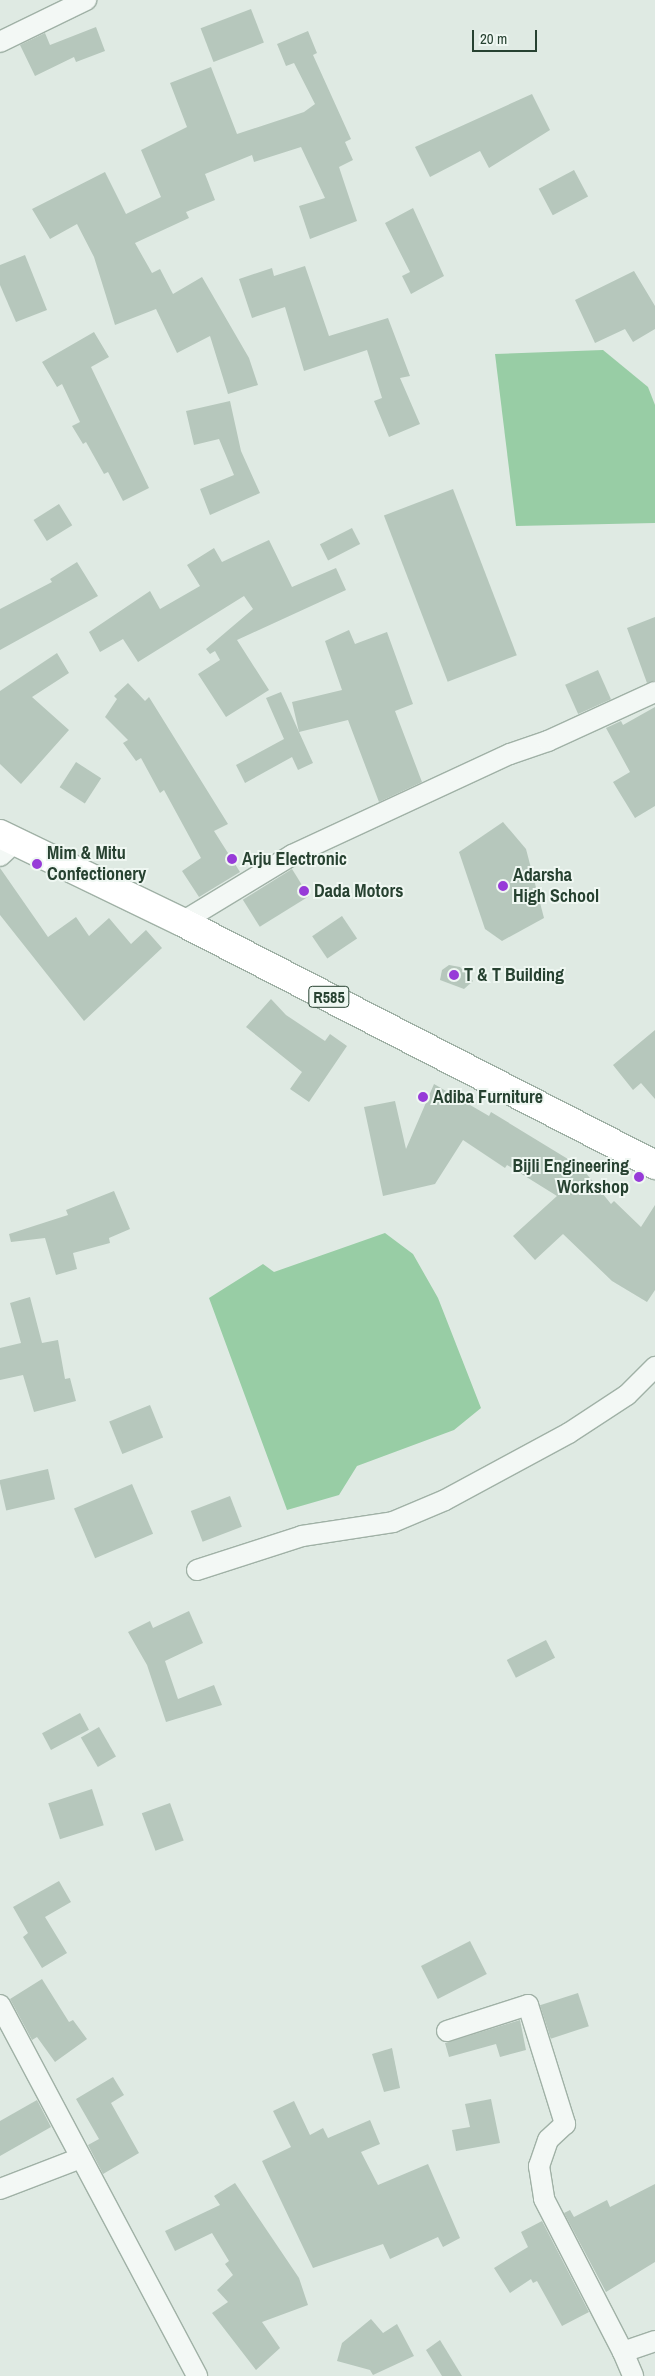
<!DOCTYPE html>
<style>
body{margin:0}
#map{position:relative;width:655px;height:2376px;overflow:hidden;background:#dfeae3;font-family:"Archivo Narrow",sans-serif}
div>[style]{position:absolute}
.water>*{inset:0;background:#98cda5}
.building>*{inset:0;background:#b6c7bc;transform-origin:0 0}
.roads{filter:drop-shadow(1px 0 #a0b1a6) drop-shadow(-1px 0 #a0b1a6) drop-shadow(0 1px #a0b1a6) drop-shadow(0 -1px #a0b1a6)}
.minor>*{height:20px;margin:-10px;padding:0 10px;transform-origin:10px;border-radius:10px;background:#f3f8f5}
.primary>*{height:28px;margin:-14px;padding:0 14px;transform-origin:14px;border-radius:14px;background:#fff}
.dots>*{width:14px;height:14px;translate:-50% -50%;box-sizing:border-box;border:2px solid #eff7f2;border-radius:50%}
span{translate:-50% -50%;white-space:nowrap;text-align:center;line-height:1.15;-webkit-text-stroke:4px #eff7f2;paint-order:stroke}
.shield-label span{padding:1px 4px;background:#eff7f2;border:1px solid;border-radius:4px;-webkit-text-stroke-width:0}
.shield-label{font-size:16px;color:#274231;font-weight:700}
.poi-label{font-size:18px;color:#274231;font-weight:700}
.left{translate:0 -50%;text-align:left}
.right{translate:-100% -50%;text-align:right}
.scale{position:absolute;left:472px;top:30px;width:65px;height:22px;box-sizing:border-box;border:2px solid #274231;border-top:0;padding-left:6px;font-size:15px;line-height:18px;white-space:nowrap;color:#274231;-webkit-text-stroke:4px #eff7f2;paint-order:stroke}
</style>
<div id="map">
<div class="water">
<i style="clip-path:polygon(603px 350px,648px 387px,655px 405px,655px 523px,516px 526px,495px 354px)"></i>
<i style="clip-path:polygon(385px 1233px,413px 1254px,438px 1298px,481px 1408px,454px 1430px,357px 1466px,339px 1495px,287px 1510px,209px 1298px,263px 1264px,274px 1272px)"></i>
</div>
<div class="building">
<i style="left:251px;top:9px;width:36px;height:54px;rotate:69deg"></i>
<i style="clip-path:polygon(96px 27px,105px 51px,76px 62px,74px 57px,35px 76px,20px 45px,45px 33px,50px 45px)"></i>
<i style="clip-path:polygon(308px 31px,317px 53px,313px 55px,351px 139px,345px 142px,353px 160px,339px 167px,357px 221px,310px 239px,299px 206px,325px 198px,301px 147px,254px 162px,252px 155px,205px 174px,215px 200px,186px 212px,189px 218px,135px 243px,152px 273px,160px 269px,173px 294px,202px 277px,249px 358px,258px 385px,228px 394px,210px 336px,177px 353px,156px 309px,115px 325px,94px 257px,77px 224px,50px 239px,32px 209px,105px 172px,126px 214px,161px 197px,141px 150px,187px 127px,170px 83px,211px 67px,237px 134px,304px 112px,315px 104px,294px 63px,286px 66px,277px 44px)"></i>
<i style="clip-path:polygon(532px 94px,550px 130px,489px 168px,480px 151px,430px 177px,415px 147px)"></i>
<i style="left:574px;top:170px;width:30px;height:40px;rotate:62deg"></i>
<i style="clip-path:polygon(413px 208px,444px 276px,411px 294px,402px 276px,410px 272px,385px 223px)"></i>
<i style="clip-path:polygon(25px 255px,47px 310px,16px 322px,0 285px,0 265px)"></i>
<i style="clip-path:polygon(305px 266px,329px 336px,388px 318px,410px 376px,400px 378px,420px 424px,389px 437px,374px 401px,382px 398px,367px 350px,304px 371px,285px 307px,252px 318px,239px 279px,272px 268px,274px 276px)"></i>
<i style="clip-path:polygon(634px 271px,655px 306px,655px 329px,633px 342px,625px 329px,595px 343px,575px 300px)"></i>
<i style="clip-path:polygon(94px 332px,109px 357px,91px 367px,149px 488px,123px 501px,108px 472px,104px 474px,86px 442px,83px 444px,72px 426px,80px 422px,62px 384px,57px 387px,42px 362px)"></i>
<i style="clip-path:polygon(230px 401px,241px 451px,260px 493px,210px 515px,200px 489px,234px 475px,219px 439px,194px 445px,186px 411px)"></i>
<i style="left:453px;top:489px;width:178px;height:74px;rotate:69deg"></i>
<i style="left:59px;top:504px;width:25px;height:30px;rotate:58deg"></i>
<i style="left:352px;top:528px;width:18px;height:36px;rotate:63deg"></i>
<i style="clip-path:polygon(269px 540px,292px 587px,336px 568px,346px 590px,237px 640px,269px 690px,226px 717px,198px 674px,220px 660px,215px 651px,210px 654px,206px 649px,253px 609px,244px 596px,138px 662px,123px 639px,100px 652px,89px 632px,150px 591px,160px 609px,200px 586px,187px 565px,214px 548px,222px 562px)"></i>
<i style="clip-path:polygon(77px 562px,98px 596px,0 650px,0 609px,52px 582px,50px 579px)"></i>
<i style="clip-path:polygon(655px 617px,655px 680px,647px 683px,627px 628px)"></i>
<i style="clip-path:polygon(349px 630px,355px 644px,387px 632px,413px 704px,395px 711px,422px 782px,379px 802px,348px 720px,299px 732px,292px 702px,342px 690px,325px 641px)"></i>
<i style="clip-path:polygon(57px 653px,69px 673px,32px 697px,69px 730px,21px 784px,0 764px,0 691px)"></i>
<i style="left:598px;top:670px;width:32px;height:36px;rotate:66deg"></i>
<i style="clip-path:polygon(128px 683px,145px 701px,149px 697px,228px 824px,214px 831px,240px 872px,199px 897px,182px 871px,201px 858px,164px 790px,160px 793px,141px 758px,136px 761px,123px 743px,128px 740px,105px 717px,117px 699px,114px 696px)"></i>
<i style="clip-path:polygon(281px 692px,313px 763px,298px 770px,292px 757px,245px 783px,236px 765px,284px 739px,266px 698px)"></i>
<i style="clip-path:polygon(655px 707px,655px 806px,635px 818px,613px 782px,630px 772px,606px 728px,621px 721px,623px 725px)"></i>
<i style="left:76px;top:762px;width:30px;height:30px;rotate:33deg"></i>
<i style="clip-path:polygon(503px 822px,526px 849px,544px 918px,502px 941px,485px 929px,459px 852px)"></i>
<i style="clip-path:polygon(0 868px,48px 937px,76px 917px,89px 936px,109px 918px,131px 944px,146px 930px,162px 948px,84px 1021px,0 915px)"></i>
<i style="left:292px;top:869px;width:32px;height:58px;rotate:58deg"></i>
<i style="left:342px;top:916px;width:27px;height:36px;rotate:56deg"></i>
<i style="clip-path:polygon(449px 965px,460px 967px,473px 981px,464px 989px,440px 980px,442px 970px)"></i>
<i style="clip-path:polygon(271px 999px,286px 1015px,325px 1041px,330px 1034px,347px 1046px,309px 1102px,290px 1089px,302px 1072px,246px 1027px)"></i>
<i style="clip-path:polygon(655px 1030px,655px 1099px,641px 1083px,633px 1090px,613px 1065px)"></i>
<i style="clip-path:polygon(434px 1084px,489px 1116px,491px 1112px,581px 1167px,611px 1204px,614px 1201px,641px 1227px,655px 1205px,655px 1290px,647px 1302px,612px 1281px,563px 1234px,535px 1260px,513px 1236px,557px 1196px,507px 1165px,505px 1168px,463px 1140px,435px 1184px,383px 1196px,364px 1107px,395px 1101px,406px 1149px)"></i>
<i style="clip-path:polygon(114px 1191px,130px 1229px,109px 1238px,110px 1243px,73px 1253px,77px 1269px,56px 1275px,45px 1238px,11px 1242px,9px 1234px,68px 1215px,66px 1210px)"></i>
<i style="clip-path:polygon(30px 1297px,42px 1343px,58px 1340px,65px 1379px,70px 1378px,76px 1401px,34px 1412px,23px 1375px,0 1380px,0 1348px,21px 1343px,10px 1303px)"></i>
<i style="left:150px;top:1405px;width:35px;height:44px;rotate:68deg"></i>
<i style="left:48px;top:1469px;width:31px;height:50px;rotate:77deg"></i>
<i style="left:132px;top:1484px;width:54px;height:63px;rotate:67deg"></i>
<i style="left:230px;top:1496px;width:33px;height:42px;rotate:69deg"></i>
<i style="clip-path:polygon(189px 1611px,203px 1643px,165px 1661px,178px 1699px,214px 1685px,222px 1705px,166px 1722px,147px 1665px,128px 1632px,150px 1621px,153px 1628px)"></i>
<i style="left:546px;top:1640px;width:20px;height:44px;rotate:63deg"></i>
<i style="left:80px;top:1713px;width:19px;height:43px;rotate:62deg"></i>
<i style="left:99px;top:1727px;width:34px;height:21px;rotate:60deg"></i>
<i style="left:92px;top:1789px;width:38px;height:46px;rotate:72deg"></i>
<i style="left:170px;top:1803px;width:40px;height:30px;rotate:70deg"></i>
<i style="clip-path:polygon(59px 1881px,71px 1902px,45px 1917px,67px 1953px,42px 1968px,23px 1937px,28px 1933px,13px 1907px)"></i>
<i style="left:470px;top:1941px;width:37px;height:55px;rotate:63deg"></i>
<i style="clip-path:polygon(42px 1979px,69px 2022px,73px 2020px,87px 2039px,55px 2062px,37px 2037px,32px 2040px,10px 1999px)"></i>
<i style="left:578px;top:1993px;width:35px;height:40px;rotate:72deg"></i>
<i style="clip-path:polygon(520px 2020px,526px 2050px,500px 2057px,496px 2044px,449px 2057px,445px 2043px)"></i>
<i style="clip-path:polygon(392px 2048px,400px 2088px,384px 2092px,372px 2054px)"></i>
<i style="clip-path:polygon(113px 2077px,124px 2095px,111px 2103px,139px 2153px,103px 2174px,88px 2145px,99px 2139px,76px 2099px)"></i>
<i style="clip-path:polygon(491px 2099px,500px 2143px,456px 2151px,452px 2130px,470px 2127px,465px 2104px)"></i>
<i style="clip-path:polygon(37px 2100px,51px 2127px,0 2156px,0 2121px)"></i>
<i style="clip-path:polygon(294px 2101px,310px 2135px,323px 2128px,328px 2138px,370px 2120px,380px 2144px,361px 2152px,378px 2185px,428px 2164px,460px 2238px,443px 2247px,438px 2237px,390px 2259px,383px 2244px,313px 2268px,262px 2161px,291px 2147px,273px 2111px)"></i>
<i style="clip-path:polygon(235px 2183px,299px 2278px,308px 2305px,262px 2322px,280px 2348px,256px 2370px,212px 2313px,228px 2302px,217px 2290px,233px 2275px,225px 2264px,229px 2261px,212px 2233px,175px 2251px,165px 2231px,220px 2205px,214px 2196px)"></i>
<i style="clip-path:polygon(655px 2184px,655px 2262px,606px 2292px,564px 2213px,570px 2210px,574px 2217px,607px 2200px,610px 2207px)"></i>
<i style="clip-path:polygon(542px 2221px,589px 2312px,562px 2326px,537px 2281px,533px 2283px,531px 2279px,510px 2293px,494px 2268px,528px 2247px,521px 2232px)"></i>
<i style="clip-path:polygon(371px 2319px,383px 2333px,397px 2324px,414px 2356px,373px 2375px,370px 2370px,337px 2361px,342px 2343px)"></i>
<i style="clip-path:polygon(440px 2340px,462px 2376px,442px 2376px,426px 2350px)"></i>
</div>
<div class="roads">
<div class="minor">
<i style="left:0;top:42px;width:96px;rotate:-26deg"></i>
<i style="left:0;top:856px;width:21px;rotate:-43deg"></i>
<i style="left:182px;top:922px;width:129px;rotate:-31.3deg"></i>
<i style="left:292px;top:855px;width:240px;rotate:-24.9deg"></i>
<i style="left:510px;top:754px;width:40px;rotate:-18.9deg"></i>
<i style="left:548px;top:741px;width:118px;rotate:-24.6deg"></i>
<i style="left:197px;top:1570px;width:110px;rotate:-17.9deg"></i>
<i style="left:302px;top:1536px;width:92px;rotate:-8.7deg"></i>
<i style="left:393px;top:1522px;width:56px;rotate:-22.9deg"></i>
<i style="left:445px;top:1500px;width:141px;rotate:-28.4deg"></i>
<i style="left:569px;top:1433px;width:69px;rotate:-33.2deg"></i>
<i style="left:627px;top:1395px;width:40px;rotate:-45deg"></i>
<i style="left:0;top:2005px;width:420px;rotate:62deg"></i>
<i style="left:447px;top:2031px;width:85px;rotate:-17.8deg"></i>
<i style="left:528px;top:2005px;width:125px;rotate:72.7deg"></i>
<i style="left:565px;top:2124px;width:23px;rotate:137deg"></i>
<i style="left:548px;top:2140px;width:28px;rotate:109deg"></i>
<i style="left:539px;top:2166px;width:33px;rotate:81deg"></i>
<i style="left:544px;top:2199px;width:172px;rotate:62.7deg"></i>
<i style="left:623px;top:2352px;width:34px;rotate:-19deg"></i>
<i style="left:0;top:2189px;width:84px;rotate:-21deg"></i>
<i style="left:623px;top:2352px;width:26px;rotate:67deg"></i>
</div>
<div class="primary">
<i style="left:0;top:834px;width:202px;rotate:25.8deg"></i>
<i style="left:182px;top:922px;width:532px;rotate:27.19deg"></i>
</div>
</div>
<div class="dots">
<i style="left:232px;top:859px;background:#973bd8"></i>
<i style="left:37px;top:864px;background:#973bd8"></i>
<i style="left:503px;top:886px;background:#973bd8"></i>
<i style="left:304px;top:891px;background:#973bd8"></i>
<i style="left:454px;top:975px;background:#973bd8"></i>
<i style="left:423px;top:1097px;background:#973bd8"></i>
<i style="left:639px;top:1177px;background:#973bd8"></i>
</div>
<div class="shield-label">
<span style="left:329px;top:997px">R585</span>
</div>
<div class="poi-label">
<span class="left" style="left:47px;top:864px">Mim &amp; Mitu<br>Confectionery</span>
<span class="left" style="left:242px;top:859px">Arju Electronic</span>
<span class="left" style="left:513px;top:886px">Adarsha<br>High School</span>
<span class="left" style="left:314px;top:891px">Dada Motors</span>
<span class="left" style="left:464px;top:975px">T &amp; T Building</span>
<span class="left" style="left:433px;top:1097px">Adiba Furniture</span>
<span class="right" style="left:629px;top:1177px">Bijli Engineering<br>Workshop</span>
</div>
<div class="scale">20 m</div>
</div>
